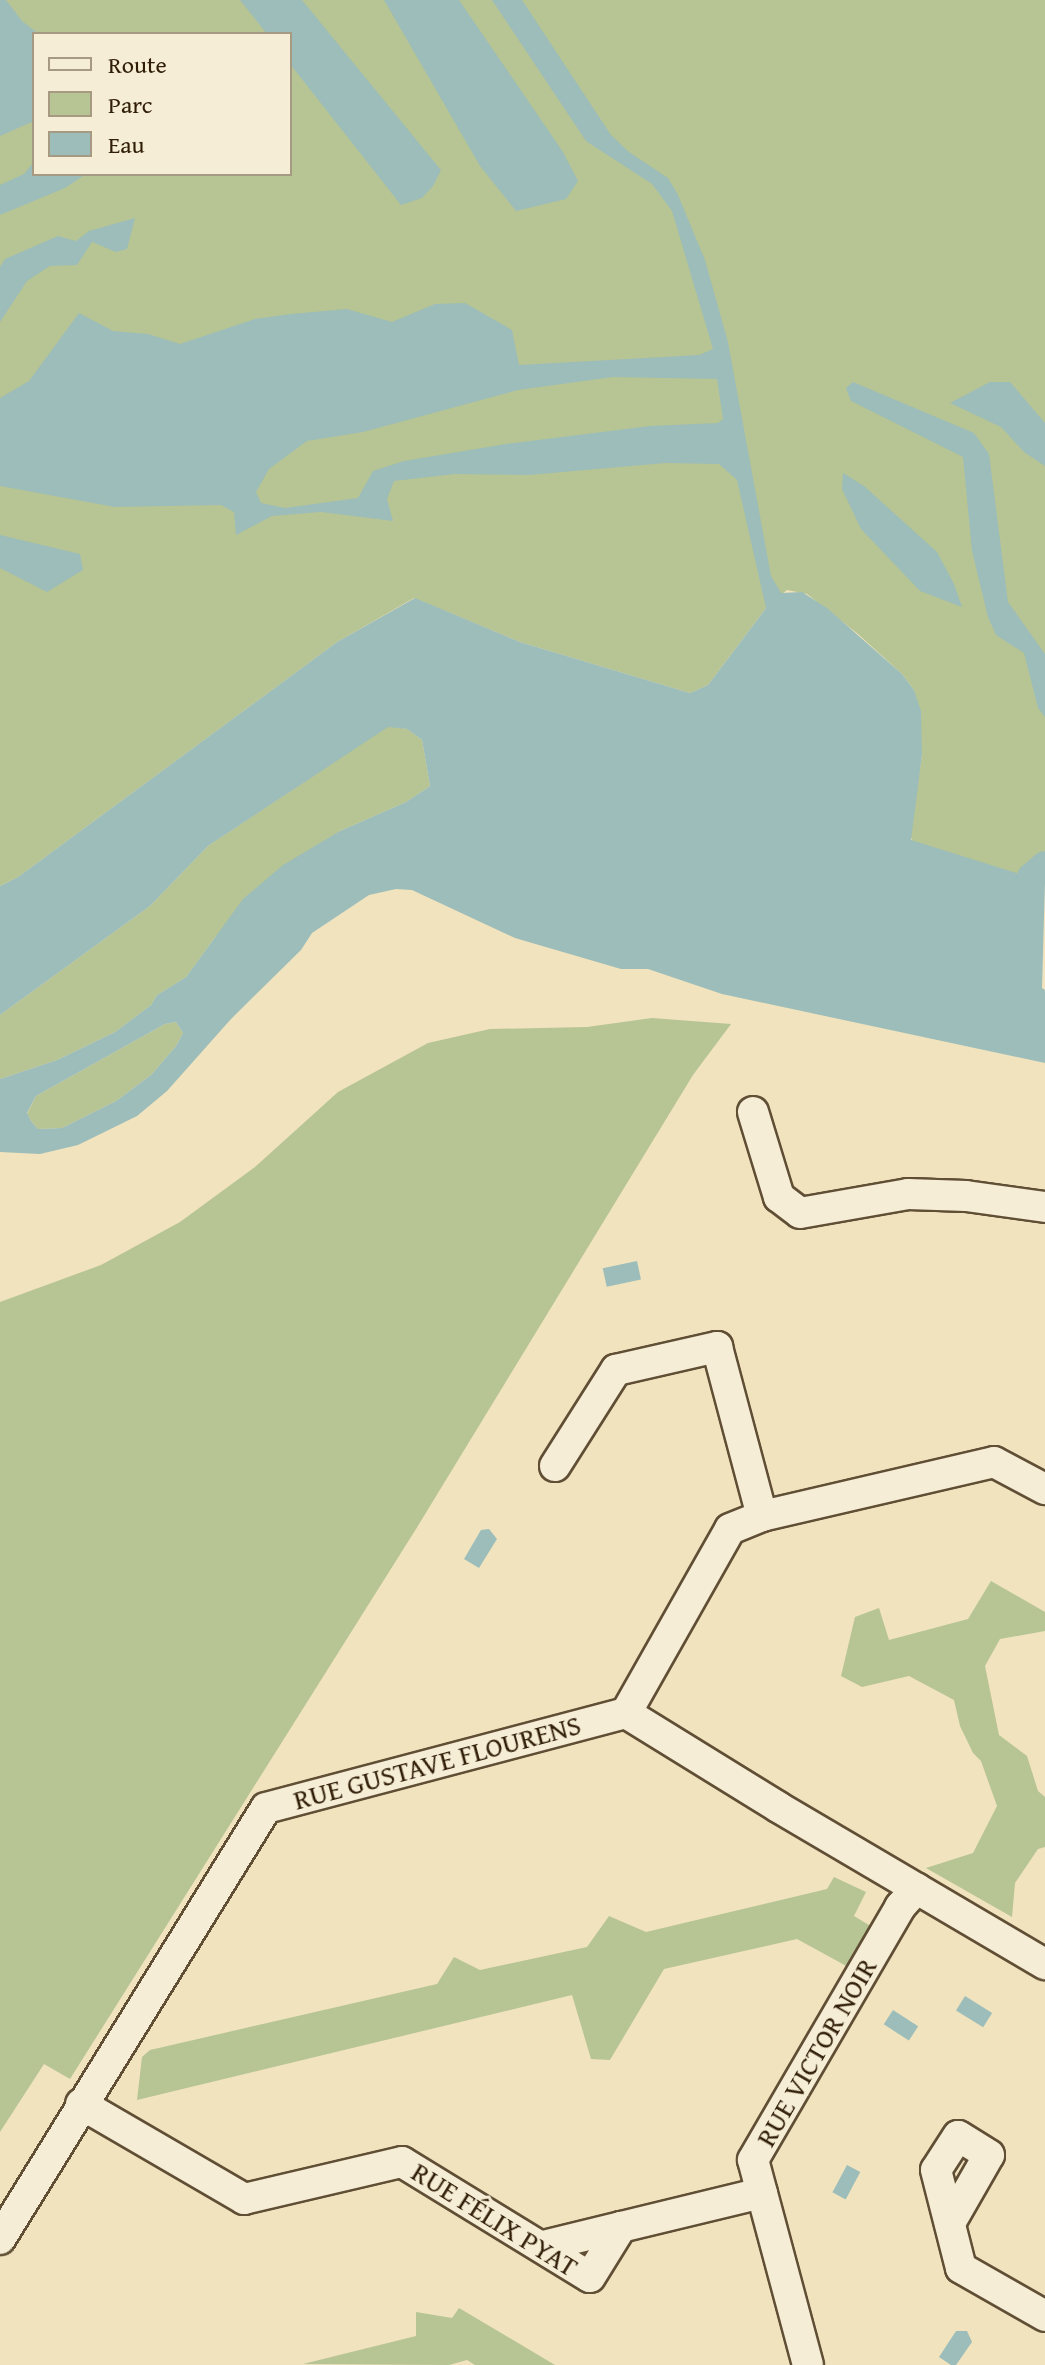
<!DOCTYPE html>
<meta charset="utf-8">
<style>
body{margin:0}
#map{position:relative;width:1045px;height:2365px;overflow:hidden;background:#f0e3be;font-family:"Gentium Book Plus",serif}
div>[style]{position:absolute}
.green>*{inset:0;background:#b7c494}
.water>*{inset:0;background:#9cbdb9;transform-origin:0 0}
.canal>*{height:28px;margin:-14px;padding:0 14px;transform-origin:14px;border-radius:14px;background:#9cbdb9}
.roads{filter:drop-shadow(2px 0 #604e35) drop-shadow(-2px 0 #604e35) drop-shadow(0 2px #604e35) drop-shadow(0 -2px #604e35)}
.minor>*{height:30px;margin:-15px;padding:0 15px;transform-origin:15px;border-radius:15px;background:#f5edd5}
span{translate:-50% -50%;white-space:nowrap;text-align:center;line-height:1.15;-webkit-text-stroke:6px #f5edd5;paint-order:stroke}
.street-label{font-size:28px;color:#301d07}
.legend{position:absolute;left:32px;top:32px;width:260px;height:144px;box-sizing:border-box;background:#f5edd5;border:2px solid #a69a83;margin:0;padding:10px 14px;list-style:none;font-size:24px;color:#301d07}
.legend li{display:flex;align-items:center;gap:16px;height:40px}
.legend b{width:40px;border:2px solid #a69a83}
</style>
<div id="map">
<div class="green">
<i style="clip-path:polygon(evenodd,0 0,1045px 0,1045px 882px,913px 843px,910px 835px,922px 755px,914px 690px,902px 674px,858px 634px,807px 594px,787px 590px,769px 604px,708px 685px,690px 693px,520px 642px,414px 598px,337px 642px,18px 877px,0 886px,0 0,34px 34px,290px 34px,290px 174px,34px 174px,34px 34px)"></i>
<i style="clip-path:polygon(388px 726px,407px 729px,422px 740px,430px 786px,406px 802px,340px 831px,216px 936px,186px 977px,157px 995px,151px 1005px,115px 1032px,57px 1060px,0 1079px,0 1015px,150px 906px,208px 846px)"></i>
<i style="clip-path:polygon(652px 1018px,731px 1024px,693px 1075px,416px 1529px,70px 2079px,44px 2064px,0 2132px,0 1302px,101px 1265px,180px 1222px,255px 1167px,338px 1092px,428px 1043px,490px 1029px,587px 1027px)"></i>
<i style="clip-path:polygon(176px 1022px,183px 1033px,176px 1046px,152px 1074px,116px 1101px,62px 1128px,38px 1129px,31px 1121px,27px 1114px,36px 1096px,165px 1024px)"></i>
<i style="clip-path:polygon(991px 1581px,1045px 1612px,1045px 1631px,1000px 1639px,985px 1666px,999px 1735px,1027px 1756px,1038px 1791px,1045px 1797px,1045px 1847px,1038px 1849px,1015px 1883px,1012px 1917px,926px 1868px,973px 1853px,997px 1806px,981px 1761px,973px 1753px,960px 1726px,954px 1700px,909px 1676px,862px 1687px,841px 1676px,855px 1617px,879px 1608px,889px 1640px,968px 1619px)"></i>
<i style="clip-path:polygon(834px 1877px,866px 1892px,854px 1916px,884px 1934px,861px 1974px,797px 1939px,664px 1969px,610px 2060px,591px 2059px,572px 1995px,137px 2100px,142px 2057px,150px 2050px,437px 1984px,454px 1957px,480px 1970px,587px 1947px,609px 1916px,646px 1932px,827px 1889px)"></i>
<i style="clip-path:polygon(459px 2308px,555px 2365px,475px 2365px,467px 2360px,449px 2365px,303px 2364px,416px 2336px,416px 2312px,452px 2318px)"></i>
</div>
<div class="water">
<i style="clip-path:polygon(0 0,6px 0,22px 21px,39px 34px,34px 34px,34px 121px,0 136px)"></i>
<i style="clip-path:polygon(240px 0,302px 0,441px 170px,433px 186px,422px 198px,401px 205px,290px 64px,290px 34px,267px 34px)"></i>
<i style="clip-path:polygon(384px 0,459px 0,563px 152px,578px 181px,566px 199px,516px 211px,480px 166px)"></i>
<i style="clip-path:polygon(evenodd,492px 0,522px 0,611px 135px,629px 152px,668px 178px,678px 195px,705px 260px,728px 342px,771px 576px,781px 593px,802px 592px,827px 608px,902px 674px,914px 690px,921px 711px,922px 755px,911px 840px,1045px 882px,1042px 988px,1045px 990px,1045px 1063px,722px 994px,648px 969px,621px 969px,515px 938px,412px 890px,396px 889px,369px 895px,312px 933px,301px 950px,231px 1019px,167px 1091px,137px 1116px,78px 1145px,40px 1154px,0 1152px,0 1079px,57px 1060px,115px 1032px,151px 1005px,157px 995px,186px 977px,243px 899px,283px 865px,340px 831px,406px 802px,430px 786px,422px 740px,407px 729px,388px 727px,208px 846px,150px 906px,0 1015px,0 886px,18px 877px,337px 642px,415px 598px,520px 642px,690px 693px,708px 685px,766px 608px,737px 480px,719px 464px,665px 463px,529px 475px,455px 474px,394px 481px,387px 499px,393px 521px,321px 512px,272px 516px,236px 535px,234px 512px,221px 505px,115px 507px,0 486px,0 398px,29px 381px,79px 313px,113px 331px,148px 334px,180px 344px,255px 319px,291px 314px,347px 309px,392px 322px,435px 304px,465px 303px,512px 330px,519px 365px,699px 355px,713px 349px,672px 211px,652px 184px,586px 141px,492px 0,613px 377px,717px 379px,723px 419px,718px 423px,650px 426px,506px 444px,404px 461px,373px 471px,358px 498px,285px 508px,261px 503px,256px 492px,269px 469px,307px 441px,363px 432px,518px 390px,613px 377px,492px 0,176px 1022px,183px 1033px,176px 1046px,152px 1074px,116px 1101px,62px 1128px,38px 1129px,31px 1121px,27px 1113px,36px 1096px,165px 1024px,176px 1022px)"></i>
<i style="clip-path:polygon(34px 162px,34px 174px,86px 174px,65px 188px,0 215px,0 185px,24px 174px)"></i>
<i style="clip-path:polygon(135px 218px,127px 249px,116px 252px,92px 242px,77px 265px,50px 266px,27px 281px,0 322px,0 267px,5px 259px,58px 236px,76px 241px,89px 231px)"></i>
<i style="clip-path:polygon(853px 382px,974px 433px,989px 454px,1008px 602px,1045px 654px,1045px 717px,1038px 708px,1024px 653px,996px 635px,988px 617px,972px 551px,963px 457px,851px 401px,846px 388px)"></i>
<i style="clip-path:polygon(990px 382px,1010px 382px,1045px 423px,1045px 466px,1024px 452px,1001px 427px,950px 403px)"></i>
<i style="clip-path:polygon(843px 473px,864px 486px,937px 552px,954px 584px,962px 607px,920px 591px,861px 529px,842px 489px)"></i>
<i style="clip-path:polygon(0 535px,80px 554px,83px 570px,47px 592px,0 568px)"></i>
<i style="left:637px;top:1261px;width:19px;height:35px;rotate:78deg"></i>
<i style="clip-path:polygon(489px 1529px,497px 1539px,479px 1568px,464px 1559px,481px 1530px)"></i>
<i style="left:965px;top:1996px;width:32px;height:17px;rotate:32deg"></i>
<i style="left:893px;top:2010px;width:30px;height:17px;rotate:33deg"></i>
<i style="left:847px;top:2165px;width:15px;height:31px;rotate:28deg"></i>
<i style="clip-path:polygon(956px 2331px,967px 2331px,972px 2342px,956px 2365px,951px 2365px,939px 2357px)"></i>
</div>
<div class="canal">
<i style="left:1019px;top:912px;width:37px;rotate:-71deg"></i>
<i style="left:1031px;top:877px;width:18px;rotate:-41deg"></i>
</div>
<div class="roads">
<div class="minor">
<i style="left:753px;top:1112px;width:89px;rotate:73deg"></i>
<i style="left:779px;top:1197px;width:26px;rotate:37deg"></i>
<i style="left:800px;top:1213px;width:110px;rotate:-10deg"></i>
<i style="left:908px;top:1194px;width:58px;rotate:2deg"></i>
<i style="left:966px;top:1196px;width:80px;rotate:7.9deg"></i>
<i style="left:555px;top:1466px;width:114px;rotate:-57.6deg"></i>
<i style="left:616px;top:1370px;width:104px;rotate:-12.8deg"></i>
<i style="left:717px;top:1347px;width:175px;rotate:75.1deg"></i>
<i style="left:626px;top:1713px;width:211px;rotate:-60.5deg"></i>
<i style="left:730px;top:1529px;width:35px;rotate:-22deg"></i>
<i style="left:762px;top:1516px;width:238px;rotate:-13.1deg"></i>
<i style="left:994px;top:1462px;width:58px;rotate:27.9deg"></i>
<i style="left:81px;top:2104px;width:189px;rotate:30.2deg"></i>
<i style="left:244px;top:2199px;width:162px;rotate:-13.2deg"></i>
<i style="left:402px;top:2162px;width:220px;rotate:31.5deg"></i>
<i style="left:590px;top:2277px;width:59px;rotate:-58.2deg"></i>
<i style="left:621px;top:2227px;width:145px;rotate:-13.6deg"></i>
<i style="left:950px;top:2223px;width:78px;rotate:-60.2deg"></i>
<i style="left:989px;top:2155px;width:36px;rotate:-148deg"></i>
<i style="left:958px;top:2136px;width:40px;rotate:122.9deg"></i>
<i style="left:936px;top:2170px;width:101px;rotate:75.7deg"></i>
<i style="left:961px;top:2268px;width:97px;rotate:29.7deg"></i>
<i style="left:0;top:2239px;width:506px;rotate:-58.32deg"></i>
<i style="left:266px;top:1808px;width:372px;rotate:-14.8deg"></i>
<i style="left:626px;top:1713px;width:179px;rotate:31.7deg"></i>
<i style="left:778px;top:1807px;width:310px;rotate:30.5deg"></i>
<i style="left:543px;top:2246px;width:80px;rotate:-13.7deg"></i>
<i style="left:808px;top:2365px;width:212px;rotate:-105deg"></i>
<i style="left:753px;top:2160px;width:293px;rotate:-59.8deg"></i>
<i style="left:900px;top:1907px;width:25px;rotate:-48deg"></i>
</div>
</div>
<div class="street-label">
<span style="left:437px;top:1762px;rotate:-15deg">RUE GUSTAVE FLOURENS</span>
<span style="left:816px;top:2052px;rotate:-60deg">RUE VICTOR NOIR</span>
<span style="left:495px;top:2219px;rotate:32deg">RUE FÉLIX PYAT</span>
</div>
<ul class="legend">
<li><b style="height:10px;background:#f5edd5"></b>Route</li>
<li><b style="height:22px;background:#b7c494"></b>Parc</li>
<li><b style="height:22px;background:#9cbdb9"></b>Eau</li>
</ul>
</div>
